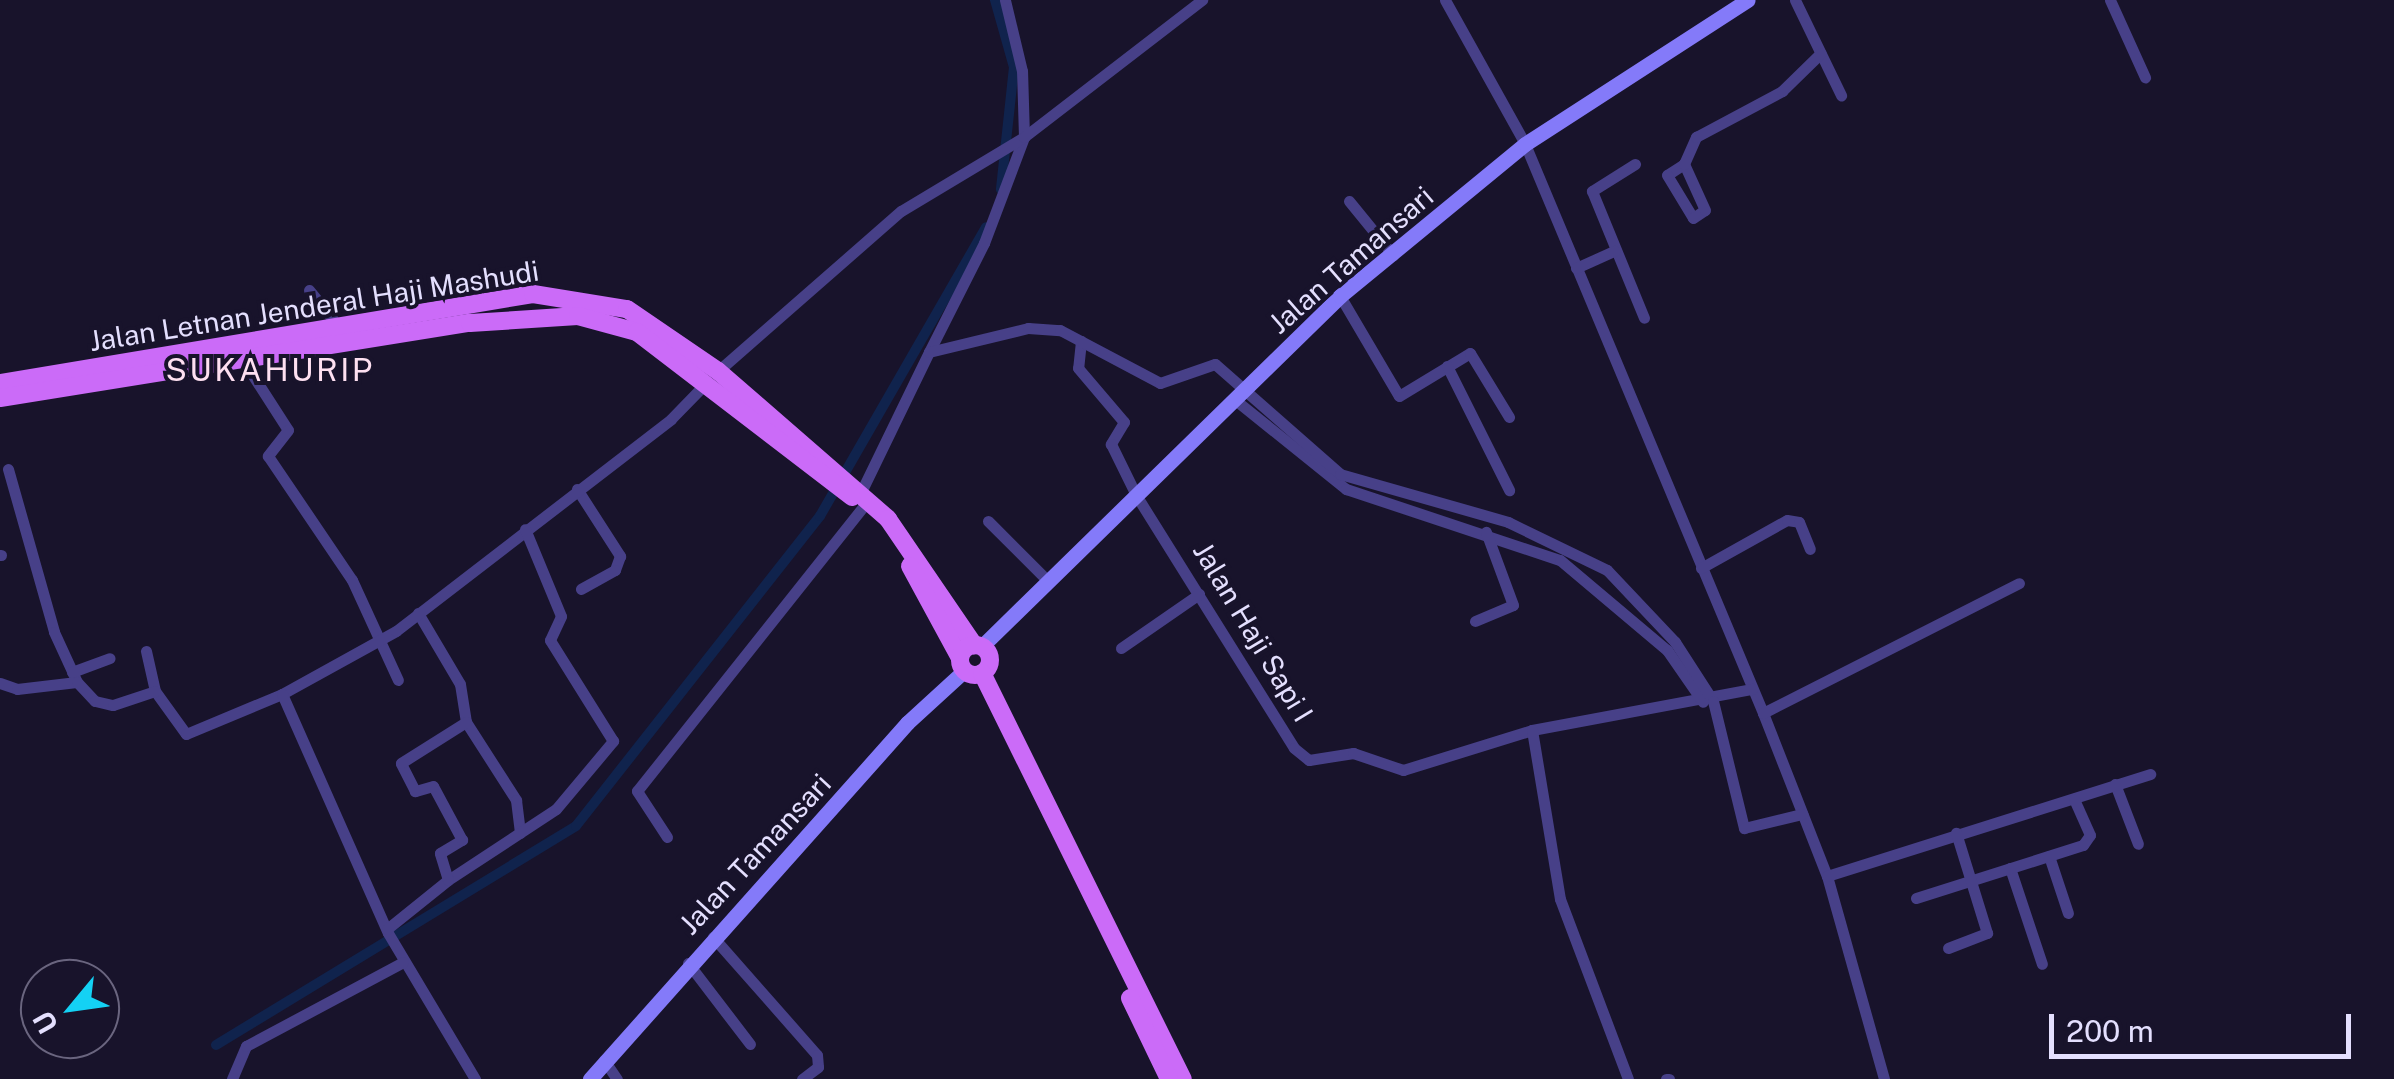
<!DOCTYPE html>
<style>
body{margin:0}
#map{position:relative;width:2394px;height:1079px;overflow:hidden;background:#18132b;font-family:"Public Sans",sans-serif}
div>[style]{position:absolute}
.canal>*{height:10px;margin:-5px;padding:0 5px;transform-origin:5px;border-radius:5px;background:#10234d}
.street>*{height:11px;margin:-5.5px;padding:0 5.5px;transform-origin:5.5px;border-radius:5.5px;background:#474088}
.secondary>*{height:15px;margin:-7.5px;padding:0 7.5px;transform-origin:7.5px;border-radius:7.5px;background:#847af9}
.primary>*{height:18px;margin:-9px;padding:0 9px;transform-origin:9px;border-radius:9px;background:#cb6bf8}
.primary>.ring{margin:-9px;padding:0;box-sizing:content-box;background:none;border:18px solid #cb6bf8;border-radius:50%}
span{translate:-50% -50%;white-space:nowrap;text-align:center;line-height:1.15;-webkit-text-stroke:8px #18132b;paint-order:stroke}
.street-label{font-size:28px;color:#e4dffe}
.quarter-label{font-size:32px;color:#fee0f1;letter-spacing:2.5px}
.north{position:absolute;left:20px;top:959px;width:100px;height:100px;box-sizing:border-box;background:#18132b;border:2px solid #6a657f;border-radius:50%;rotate:241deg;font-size:28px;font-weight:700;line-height:40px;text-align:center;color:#e4dffe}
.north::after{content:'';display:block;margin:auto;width:35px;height:45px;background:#14d1f4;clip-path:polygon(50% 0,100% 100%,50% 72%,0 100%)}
.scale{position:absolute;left:2049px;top:1014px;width:302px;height:45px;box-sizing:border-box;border:5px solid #e4dffe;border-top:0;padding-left:12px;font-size:30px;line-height:35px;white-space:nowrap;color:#e4dffe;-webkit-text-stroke:8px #18132b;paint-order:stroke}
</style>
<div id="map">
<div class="canal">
<i style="left:995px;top:0;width:70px;rotate:74.2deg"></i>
<i style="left:1014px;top:67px;width:123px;rotate:96.1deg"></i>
<i style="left:216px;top:1045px;width:421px;rotate:-31.3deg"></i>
<i style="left:576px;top:826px;width:395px;rotate:-51.8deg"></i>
<i style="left:820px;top:516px;width:333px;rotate:-60.1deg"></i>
</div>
<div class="street">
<i style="left:1445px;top:0;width:165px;rotate:60.9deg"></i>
<i style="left:1525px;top:144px;width:617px;rotate:67.3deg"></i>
<i style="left:1763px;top:713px;width:175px;rotate:68.6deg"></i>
<i style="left:1827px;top:876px;width:211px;rotate:74.3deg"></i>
<i style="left:1795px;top:0;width:106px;rotate:64.2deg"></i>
<i style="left:2110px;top:0;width:85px;rotate:65.6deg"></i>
<i style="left:1635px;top:164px;width:51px;rotate:147.9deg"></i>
<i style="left:1592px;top:191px;width:137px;rotate:67.7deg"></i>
<i style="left:1684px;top:164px;width:20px;rotate:147deg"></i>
<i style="left:1667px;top:175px;width:50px;rotate:58.8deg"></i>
<i style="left:1693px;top:218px;width:14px;rotate:-34deg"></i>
<i style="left:1705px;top:210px;width:51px;rotate:-114.5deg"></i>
<i style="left:1684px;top:164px;width:30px;rotate:-66deg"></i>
<i style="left:1696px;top:137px;width:98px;rotate:-28.1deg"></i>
<i style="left:1782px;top:91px;width:54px;rotate:-44.3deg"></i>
<i style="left:1349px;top:201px;width:70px;rotate:50.8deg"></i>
<i style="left:1576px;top:268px;width:42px;rotate:-24.1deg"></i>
<i style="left:309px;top:290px;width:48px;rotate:51deg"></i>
<i style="left:1340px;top:296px;width:116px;rotate:59.5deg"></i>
<i style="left:1399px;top:396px;width:83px;rotate:-31.2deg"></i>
<i style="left:1470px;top:353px;width:75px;rotate:58.6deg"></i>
<i style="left:1081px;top:341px;width:27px;rotate:96deg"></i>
<i style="left:1078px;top:368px;width:71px;rotate:49.6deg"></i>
<i style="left:1124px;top:422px;width:26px;rotate:121deg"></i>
<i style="left:1111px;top:444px;width:57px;rotate:63.9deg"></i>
<i style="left:1136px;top:495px;width:298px;rotate:58deg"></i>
<i style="left:1294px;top:748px;width:19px;rotate:39deg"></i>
<i style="left:1309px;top:760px;width:45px;rotate:-9deg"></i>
<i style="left:1353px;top:753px;width:53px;rotate:18.8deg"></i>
<i style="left:1403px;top:770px;width:135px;rotate:-17.2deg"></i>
<i style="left:1532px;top:730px;width:224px;rotate:-10.6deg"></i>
<i style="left:929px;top:352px;width:122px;rotate:-63.2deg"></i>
<i style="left:984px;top:243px;width:113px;rotate:-69.3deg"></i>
<i style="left:1024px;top:137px;width:66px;rotate:-91.7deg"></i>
<i style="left:1022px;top:71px;width:73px;rotate:-103.5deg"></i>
<i style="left:243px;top:360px;width:83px;rotate:57.3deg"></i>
<i style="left:288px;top:430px;width:33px;rotate:128deg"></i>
<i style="left:268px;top:456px;width:150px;rotate:55.9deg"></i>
<i style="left:352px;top:580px;width:110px;rotate:65.3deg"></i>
<i style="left:1447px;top:366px;width:139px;rotate:63.4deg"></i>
<i style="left:718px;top:371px;width:243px;rotate:-41.2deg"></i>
<i style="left:901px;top:211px;width:144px;rotate:-31deg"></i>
<i style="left:1024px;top:137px;width:225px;rotate:-37.6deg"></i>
<i style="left:1234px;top:399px;width:144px;rotate:38.8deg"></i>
<i style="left:1346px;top:489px;width:225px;rotate:18.4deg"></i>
<i style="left:1560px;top:560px;width:140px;rotate:40.1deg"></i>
<i style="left:1667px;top:650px;width:63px;rotate:55.3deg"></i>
<i style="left:8px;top:469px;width:169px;rotate:74.2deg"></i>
<i style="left:54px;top:632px;width:55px;rotate:65.3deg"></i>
<i style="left:577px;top:489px;width:80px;rotate:57.3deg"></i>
<i style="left:620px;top:556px;width:15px;rotate:110deg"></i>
<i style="left:615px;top:570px;width:39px;rotate:151deg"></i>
<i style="left:861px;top:492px;width:156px;rotate:-64.1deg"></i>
<i style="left:929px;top:352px;width:102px;rotate:-13.6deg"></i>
<i style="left:1028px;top:328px;width:32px;rotate:4deg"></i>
<i style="left:1060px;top:330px;width:113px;rotate:27.9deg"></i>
<i style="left:1160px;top:383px;width:58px;rotate:-19.1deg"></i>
<i style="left:1215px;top:364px;width:167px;rotate:41.3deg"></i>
<i style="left:1340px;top:474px;width:175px;rotate:15.9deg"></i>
<i style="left:1508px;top:522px;width:110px;rotate:25.9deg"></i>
<i style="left:1607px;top:570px;width:99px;rotate:46.6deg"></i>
<i style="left:1675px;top:642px;width:70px;rotate:57.2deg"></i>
<i style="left:1713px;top:701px;width:131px;rotate:76.3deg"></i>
<i style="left:1744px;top:828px;width:60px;rotate:-13.6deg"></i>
<i style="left:988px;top:521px;width:85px;rotate:45deg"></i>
<i style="left:0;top:555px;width:1px"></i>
<i style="left:1701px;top:568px;width:98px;rotate:-29.2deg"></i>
<i style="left:1787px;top:520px;width:12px;rotate:9deg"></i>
<i style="left:1799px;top:522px;width:29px;rotate:68deg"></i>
<i style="left:418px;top:613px;width:82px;rotate:59.4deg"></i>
<i style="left:460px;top:684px;width:38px;rotate:81deg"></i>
<i style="left:466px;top:722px;width:93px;rotate:57.3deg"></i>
<i style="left:516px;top:800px;width:33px;rotate:83deg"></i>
<i style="left:1475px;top:621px;width:41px;rotate:-22.8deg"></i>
<i style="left:1513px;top:605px;width:78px;rotate:-110.3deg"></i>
<i style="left:1121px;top:648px;width:95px;rotate:-34.7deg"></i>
<i style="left:146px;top:651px;width:41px;rotate:77.3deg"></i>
<i style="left:155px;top:691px;width:53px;rotate:54.2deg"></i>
<i style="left:186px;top:734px;width:104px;rotate:-22.6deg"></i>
<i style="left:282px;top:694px;width:130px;rotate:-28.9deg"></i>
<i style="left:396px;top:631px;width:347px;rotate:-37.6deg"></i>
<i style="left:671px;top:419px;width:49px;rotate:-45.8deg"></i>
<i style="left:72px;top:672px;width:40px;rotate:-20.2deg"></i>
<i style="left:0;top:683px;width:18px;rotate:19deg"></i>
<i style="left:17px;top:689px;width:60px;rotate:-6.7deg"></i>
<i style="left:77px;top:682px;width:26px;rotate:47deg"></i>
<i style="left:95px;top:701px;width:18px;rotate:13deg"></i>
<i style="left:113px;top:705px;width:44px;rotate:-18.4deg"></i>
<i style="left:282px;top:694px;width:261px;rotate:66.1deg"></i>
<i style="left:388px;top:933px;width:170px;rotate:59.2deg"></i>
<i style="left:1763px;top:713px;width:287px;rotate:-26.9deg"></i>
<i style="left:1532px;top:730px;width:171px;rotate:80.6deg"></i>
<i style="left:1560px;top:899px;width:192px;rotate:69.3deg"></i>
<i style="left:2115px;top:784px;width:64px;rotate:69deg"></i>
<i style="left:667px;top:837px;width:55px;rotate:-123.1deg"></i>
<i style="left:637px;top:791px;width:363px;rotate:-51.5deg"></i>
<i style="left:2049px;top:856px;width:60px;rotate:71.6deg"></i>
<i style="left:2010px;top:868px;width:101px;rotate:71.6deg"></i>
<i style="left:1827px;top:876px;width:339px;rotate:-17.5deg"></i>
<i style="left:448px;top:880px;width:129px;rotate:-33.3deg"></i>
<i style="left:556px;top:809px;width:89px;rotate:-50deg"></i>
<i style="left:613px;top:741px;width:119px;rotate:-122deg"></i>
<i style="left:550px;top:640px;width:26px;rotate:-65deg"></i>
<i style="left:561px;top:616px;width:94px;rotate:-112.5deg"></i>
<i style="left:1916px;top:898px;width:175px;rotate:-17.6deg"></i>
<i style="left:2083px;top:845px;width:12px;rotate:-55deg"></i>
<i style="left:2090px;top:835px;width:39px;rotate:-114deg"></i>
<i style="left:387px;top:929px;width:78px;rotate:-38.8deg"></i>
<i style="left:448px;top:880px;width:28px;rotate:-107deg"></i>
<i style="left:440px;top:853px;width:26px;rotate:-31deg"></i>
<i style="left:462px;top:840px;width:61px;rotate:-118.2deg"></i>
<i style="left:433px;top:786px;width:19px;rotate:164deg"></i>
<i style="left:415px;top:791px;width:31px;rotate:-117deg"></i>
<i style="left:401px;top:763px;width:77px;rotate:-32.2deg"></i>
<i style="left:713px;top:937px;width:157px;rotate:48.6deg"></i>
<i style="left:817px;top:1055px;width:12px;rotate:85deg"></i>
<i style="left:818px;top:1067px;width:20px;rotate:143deg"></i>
<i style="left:1948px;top:948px;width:42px;rotate:-21deg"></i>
<i style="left:1987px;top:933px;width:105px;rotate:-107.2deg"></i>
<i style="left:688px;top:963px;width:102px;rotate:52.6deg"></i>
<i style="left:604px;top:1060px;width:23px;rotate:56deg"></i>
<i style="left:232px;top:1079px;width:36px;rotate:-67deg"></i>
<i style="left:246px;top:1046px;width:178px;rotate:-28.1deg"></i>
<i style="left:1666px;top:1079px;width:3px"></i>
</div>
<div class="secondary">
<i style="left:981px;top:647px;width:502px;rotate:-44.35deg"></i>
<i style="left:1340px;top:296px;width:239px;rotate:-39.4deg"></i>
<i style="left:1525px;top:144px;width:265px;rotate:-32.9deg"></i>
<i style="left:590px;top:1079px;width:477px;rotate:-48.3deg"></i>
<i style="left:907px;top:723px;width:77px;rotate:-42.4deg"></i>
</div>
<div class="primary">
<i style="left:0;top:383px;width:540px;rotate:-9.48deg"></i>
<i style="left:533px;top:294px;width:95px;rotate:9.1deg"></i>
<i style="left:627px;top:309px;width:110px;rotate:34.3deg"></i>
<i style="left:718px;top:371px;width:225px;rotate:41deg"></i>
<i style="left:888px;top:519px;width:153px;rotate:55.7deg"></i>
<i style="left:0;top:398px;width:476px;rotate:-9.1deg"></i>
<i style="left:470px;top:323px;width:108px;rotate:-3.7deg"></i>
<i style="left:578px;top:316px;width:61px;rotate:15.2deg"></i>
<i style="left:637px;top:332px;width:271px;rotate:37.5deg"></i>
<i style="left:910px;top:566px;width:105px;rotate:61.5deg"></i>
<i class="ring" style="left:960px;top:645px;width:12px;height:12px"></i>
<i style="left:982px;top:673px;width:453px;rotate:63.7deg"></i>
<i style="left:1130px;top:998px;width:90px;rotate:64.3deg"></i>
</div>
<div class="street-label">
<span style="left:1351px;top:260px;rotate:-41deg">Jalan Tamansari</span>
<span style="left:314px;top:306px;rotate:-9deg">Jalan Letnan Jenderal Haji Mashudi</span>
<span style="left:1253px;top:632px;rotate:59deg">Jalan Haji Sapi I</span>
<span style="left:755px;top:854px;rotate:-47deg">Jalan Tamansari</span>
</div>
<div class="quarter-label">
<span style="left:270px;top:370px">SUKAHURIP</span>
</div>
<div class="north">U</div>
<div class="scale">200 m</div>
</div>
